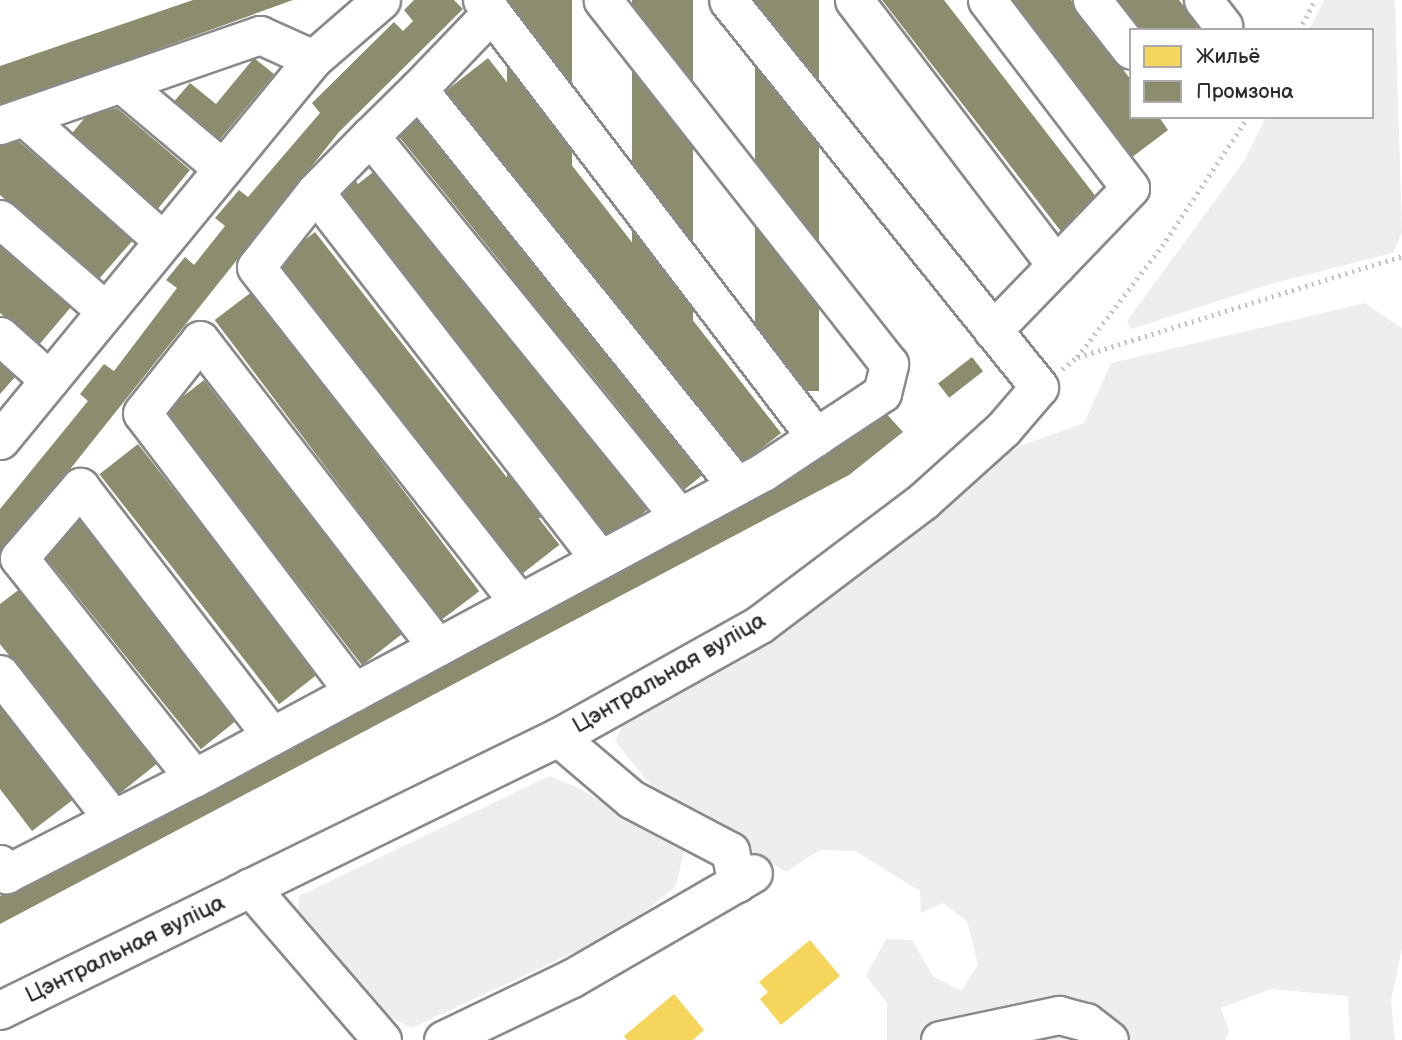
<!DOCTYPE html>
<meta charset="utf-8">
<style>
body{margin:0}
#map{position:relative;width:1402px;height:1040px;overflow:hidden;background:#fff;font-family:"Balsamiq Sans",sans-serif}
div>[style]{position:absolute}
.built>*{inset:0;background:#eee}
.homes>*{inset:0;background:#f6d55c}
.industry>*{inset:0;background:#8c8c6e;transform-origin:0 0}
.path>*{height:4.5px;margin-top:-2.25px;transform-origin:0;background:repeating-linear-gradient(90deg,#c2c2c2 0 2px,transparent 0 7px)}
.roads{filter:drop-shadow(2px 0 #8a8a8a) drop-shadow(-2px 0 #8a8a8a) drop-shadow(0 2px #8a8a8a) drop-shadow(0 -2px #8a8a8a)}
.minor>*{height:37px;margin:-18.5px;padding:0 18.5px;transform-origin:18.5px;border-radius:18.5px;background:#fff}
span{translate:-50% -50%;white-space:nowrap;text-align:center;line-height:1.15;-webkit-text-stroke:7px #fff;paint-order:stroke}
.street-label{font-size:23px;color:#2b2b2b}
.legend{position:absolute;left:1129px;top:28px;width:245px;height:91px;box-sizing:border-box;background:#fff;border:2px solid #aaa;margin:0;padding:9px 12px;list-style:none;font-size:21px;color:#2b2b2b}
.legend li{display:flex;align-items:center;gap:14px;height:35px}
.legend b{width:35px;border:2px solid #aaa}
</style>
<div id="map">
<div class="built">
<i style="clip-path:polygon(1324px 0,1395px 0,1402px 233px,1393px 253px,1274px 283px,1131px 329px,1127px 321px,1244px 161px,1266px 117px,1372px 117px,1372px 30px,1309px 30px)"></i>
<i style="clip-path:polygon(1365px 303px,1402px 328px,1402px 949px,1391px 1001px,1395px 1040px,1350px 1040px,1348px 996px,1271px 989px,1221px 1008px,1229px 1032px,1225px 1040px,1083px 1040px,1078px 1036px,1058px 1040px,887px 1040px,887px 1003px,866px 976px,886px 939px,912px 940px,933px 976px,961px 991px,978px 965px,967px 921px,943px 903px,921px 913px,920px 891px,855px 851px,820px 850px,786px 872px,662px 799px,615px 741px,628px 713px,773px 638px,934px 517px,1011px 449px,1084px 423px,1111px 363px)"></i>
<i style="clip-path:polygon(549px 776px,577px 787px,684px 851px,676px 886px,624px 929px,412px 1028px,368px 1007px,296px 925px,299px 896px)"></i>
</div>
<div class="homes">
<i style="clip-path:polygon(810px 940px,840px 976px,781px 1025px,760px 999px,768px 992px,759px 982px)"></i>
<i style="clip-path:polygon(674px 994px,704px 1030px,693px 1040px,627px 1040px,624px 1036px)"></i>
</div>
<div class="industry">
<i style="clip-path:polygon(193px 0,293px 0,0 106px,0 66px)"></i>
<i style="clip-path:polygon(414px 0,454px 0,463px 9px,339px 132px,0 557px,0 509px,88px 401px,80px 394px,104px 364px,114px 371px,177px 288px,166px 280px,185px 257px,194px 265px,225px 226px,215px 218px,239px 190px,248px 197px,320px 113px,312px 103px,394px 22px,403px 31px,413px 21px,404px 10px)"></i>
<i style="left:507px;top:0;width:65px;height:518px"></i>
<i style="left:632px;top:0;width:61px;height:466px"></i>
<i style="left:755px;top:0;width:64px;height:391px"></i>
<i style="clip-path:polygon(882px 0,944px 0,1097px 198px,1076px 214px,1081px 221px,1063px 234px)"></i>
<i style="clip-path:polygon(1007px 0,1071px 0,1131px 80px,1131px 117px,1159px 117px,1168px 130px,1127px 161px)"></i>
<i style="clip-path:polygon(1113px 0,1179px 0,1202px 30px,1135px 30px)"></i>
<i style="clip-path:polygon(254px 58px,274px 74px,216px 144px,170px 106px,190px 83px,216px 104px)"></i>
<i style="left:488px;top:58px;width:476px;height:58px;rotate:52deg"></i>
<i style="clip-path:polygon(117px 108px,190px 170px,156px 211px,69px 137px,87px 115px)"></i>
<i style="left:415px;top:112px;width:463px;height:28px;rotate:51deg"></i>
<i style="clip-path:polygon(15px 138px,133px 240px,98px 280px,0 195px,0 142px)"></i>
<i style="clip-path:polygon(377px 169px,647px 510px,607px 541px,330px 190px,351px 174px,358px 184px)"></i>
<i style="left:315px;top:232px;width:397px;height:52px;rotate:52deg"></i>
<i style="clip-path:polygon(0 245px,71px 307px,38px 346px,0 313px)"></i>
<i style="left:253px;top:291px;width:376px;height:48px;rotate:53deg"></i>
<i style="left:972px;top:357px;width:18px;height:43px;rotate:52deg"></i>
<i style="clip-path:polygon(0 363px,15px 377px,0 394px)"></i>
<i style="left:204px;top:380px;width:322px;height:51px;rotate:52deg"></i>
<i style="clip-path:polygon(883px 410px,903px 432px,849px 475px,0 924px,0 896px,648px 552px)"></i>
<i style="left:138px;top:444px;width:292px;height:49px;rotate:52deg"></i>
<i style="left:78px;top:518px;width:257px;height:50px;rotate:51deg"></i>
<i style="clip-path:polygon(21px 588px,159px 762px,119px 794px,0 644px,0 604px)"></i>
<i style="clip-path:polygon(0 704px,74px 799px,32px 831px,0 789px)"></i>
</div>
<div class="path">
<i style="left:1299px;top:30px;width:34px;rotate:-62deg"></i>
<i style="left:1078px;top:357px;width:339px;rotate:-17.3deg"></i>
<i style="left:1062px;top:369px;width:19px;rotate:-39deg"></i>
<i style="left:1077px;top:357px;width:140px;rotate:-52.6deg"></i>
<i style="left:1162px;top:246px;width:155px;rotate:-56.3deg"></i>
</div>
<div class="roads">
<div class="minor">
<i style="left:482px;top:0;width:550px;rotate:52.61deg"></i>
<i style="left:854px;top:0;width:333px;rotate:52.7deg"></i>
<i style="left:1056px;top:265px;width:91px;rotate:134.1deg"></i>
<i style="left:987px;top:0;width:236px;rotate:52.7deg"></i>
<i style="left:1130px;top:188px;width:107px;rotate:133.9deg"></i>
<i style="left:1092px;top:0;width:63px;rotate:52deg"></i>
<i style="left:1203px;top:0;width:33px;rotate:52deg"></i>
<i style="left:491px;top:13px;width:105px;rotate:133.8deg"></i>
<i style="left:418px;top:89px;width:509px;rotate:51.22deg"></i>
<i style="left:121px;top:83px;width:133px;rotate:40.1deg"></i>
<i style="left:418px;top:89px;width:67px;rotate:135.6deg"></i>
<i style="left:370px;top:136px;width:491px;rotate:50.9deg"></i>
<i style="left:24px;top:117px;width:186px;rotate:41.7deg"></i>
<i style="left:0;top:125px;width:275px;rotate:-19.1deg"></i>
<i style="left:260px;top:35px;width:58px;rotate:24.4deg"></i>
<i style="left:370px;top:136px;width:78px;rotate:134.5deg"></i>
<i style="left:315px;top:192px;width:465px;rotate:52.2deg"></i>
<i style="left:315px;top:192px;width:95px;rotate:128.2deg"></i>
<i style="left:256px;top:267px;width:427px;rotate:51.9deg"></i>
<i style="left:0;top:219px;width:140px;rotate:41deg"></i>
<i style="left:0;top:336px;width:66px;rotate:41.9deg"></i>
<i style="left:0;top:440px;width:493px;rotate:-50.6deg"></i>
<i style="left:313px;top:59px;width:90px;rotate:-40.9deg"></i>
<i style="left:0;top:674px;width:184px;rotate:52.1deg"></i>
<i style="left:354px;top:692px;width:350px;rotate:-127.2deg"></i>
<i style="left:142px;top:413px;width:93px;rotate:-51.5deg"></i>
<i style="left:200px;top:340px;width:388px;rotate:52.3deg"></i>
<i style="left:558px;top:737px;width:96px;rotate:40.3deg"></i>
<i style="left:631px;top:799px;width:112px;rotate:27.7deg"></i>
<i style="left:730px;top:851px;width:33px;rotate:78deg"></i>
<i style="left:194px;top:778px;width:281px;rotate:-128.5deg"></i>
<i style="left:19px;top:558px;width:94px;rotate:-49.3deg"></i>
<i style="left:80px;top:487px;width:314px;rotate:52.4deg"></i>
<i style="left:0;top:864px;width:12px;rotate:59deg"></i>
<i style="left:6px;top:874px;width:211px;rotate:-27.1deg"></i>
<i style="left:194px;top:778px;width:646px;rotate:-28.27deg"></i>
<i style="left:763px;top:472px;width:143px;rotate:-33.6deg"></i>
<i style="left:882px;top:393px;width:30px;rotate:-76deg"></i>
<i style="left:889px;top:364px;width:463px;rotate:-128.2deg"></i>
<i style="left:250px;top:887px;width:202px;rotate:49.2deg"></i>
<i style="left:0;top:1010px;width:621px;rotate:-26.07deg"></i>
<i style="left:558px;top:737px;width:231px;rotate:-29.2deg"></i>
<i style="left:760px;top:624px;width:204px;rotate:-37deg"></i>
<i style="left:923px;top:501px;width:108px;rotate:-42deg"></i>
<i style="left:1003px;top:429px;width:55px;rotate:-49.4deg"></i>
<i style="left:1039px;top:387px;width:496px;rotate:-128.8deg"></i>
<i style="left:443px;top:1040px;width:143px;rotate:-25.7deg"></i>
<i style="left:572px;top:978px;width:209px;rotate:-30.1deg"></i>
<i style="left:940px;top:1040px;width:122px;rotate:-11.9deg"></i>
<i style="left:1059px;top:1015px;width:28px;rotate:15deg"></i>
<i style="left:1086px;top:1022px;width:29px;rotate:38deg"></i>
</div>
</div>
<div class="street-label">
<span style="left:669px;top:673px;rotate:-30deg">Цэнтральная вуліца</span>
<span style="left:125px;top:949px;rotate:-26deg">Цэнтральная вуліца</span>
</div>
<ul class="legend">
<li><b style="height:19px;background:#f6d55c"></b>Жильё</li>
<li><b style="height:19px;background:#8c8c6e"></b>Промзона</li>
</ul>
</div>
